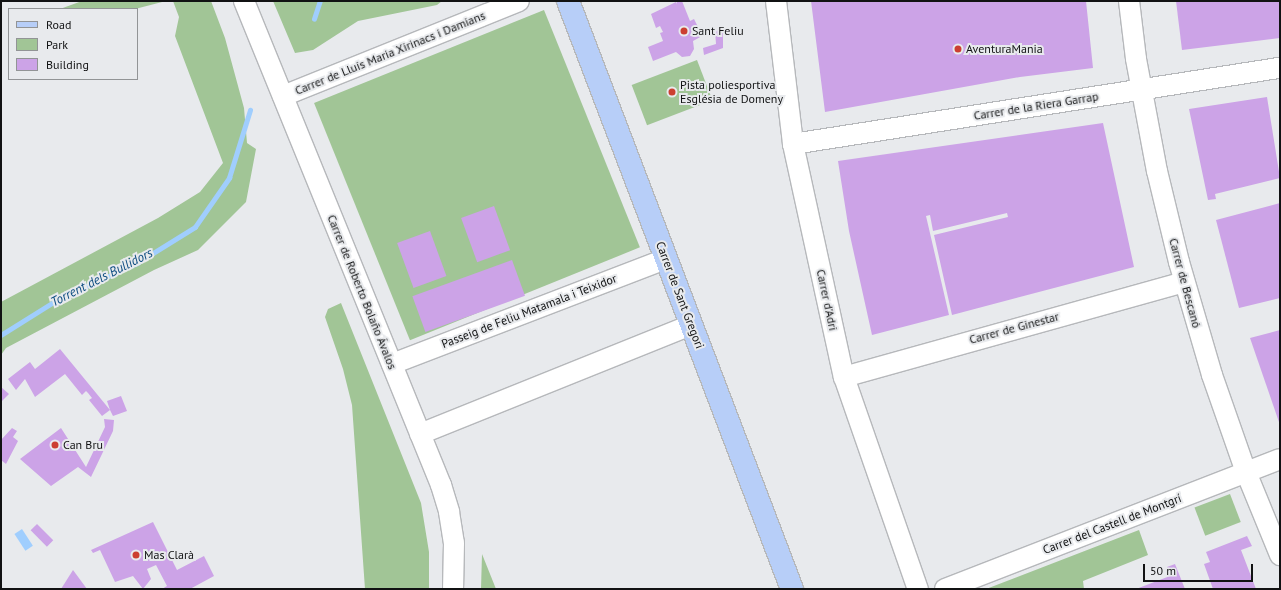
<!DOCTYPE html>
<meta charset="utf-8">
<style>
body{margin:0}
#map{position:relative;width:1281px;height:590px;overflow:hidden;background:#e8eaed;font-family:"PT Sans",sans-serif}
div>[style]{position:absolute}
.green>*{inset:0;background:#a1c596;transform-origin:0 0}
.water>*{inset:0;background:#a0cefe;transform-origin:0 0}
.stream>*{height:4.5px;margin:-2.25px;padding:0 2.25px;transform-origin:2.25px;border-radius:2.25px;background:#a0cefe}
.building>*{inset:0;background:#cca3e7;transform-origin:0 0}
.roads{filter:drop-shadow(1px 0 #b6b8bb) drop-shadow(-1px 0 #b6b8bb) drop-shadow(0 1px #b6b8bb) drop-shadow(0 -1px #b6b8bb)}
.minor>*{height:20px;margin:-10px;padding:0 10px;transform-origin:10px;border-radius:10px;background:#fff}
.major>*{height:22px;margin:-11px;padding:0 11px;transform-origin:11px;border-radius:11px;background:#b7cef8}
.dots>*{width:11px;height:11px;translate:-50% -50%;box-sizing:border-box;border:2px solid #e8eaed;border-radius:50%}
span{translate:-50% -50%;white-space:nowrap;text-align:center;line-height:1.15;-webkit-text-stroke:4px #e8eaed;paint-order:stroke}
.poi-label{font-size:12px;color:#111213}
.left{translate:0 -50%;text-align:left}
.street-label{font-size:12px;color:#111213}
.water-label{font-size:13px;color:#0b4b80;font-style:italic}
.frame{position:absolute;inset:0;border:2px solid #111213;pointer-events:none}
.legend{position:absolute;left:8px;top:8px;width:130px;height:72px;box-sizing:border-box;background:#e8eaed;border:1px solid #929496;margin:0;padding:5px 7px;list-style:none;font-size:12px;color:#111213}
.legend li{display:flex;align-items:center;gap:8px;height:20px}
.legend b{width:20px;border:1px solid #929496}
.scale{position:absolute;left:1143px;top:564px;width:110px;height:18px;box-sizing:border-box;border:2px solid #111213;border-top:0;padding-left:5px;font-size:12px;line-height:14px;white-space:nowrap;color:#111213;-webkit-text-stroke:3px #e8eaed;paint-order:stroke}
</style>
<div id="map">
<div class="green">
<i style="clip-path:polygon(82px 1px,166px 1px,135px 9px,60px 9px)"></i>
<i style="clip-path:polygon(173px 1px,211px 1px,225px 38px,244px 108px,247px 143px,256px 149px,246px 202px,198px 250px,154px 270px,6px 348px,1px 355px,1px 302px,158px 218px,200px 192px,223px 163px,175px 36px,179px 17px)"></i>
<i style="clip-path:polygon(273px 1px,442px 1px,437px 5px,358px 21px,313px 50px,295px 53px)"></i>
<i style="left:544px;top:10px;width:256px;height:248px;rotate:68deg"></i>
<i style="left:697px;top:60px;width:43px;height:70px;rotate:69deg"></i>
<i style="clip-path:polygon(341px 303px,421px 503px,429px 552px,429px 589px,365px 589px,352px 405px,343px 369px,325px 317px,328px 309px)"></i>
<i style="left:1230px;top:494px;width:30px;height:38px;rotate:69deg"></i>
<i style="clip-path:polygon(1139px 530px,1148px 555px,1083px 581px,1084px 589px,986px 589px)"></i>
<i style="clip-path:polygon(482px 554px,496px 589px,481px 589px)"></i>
</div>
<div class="water">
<i style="left:22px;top:529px;width:20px;height:9px;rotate:57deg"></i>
</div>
<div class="stream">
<i style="left:314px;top:19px;width:19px;rotate:-72deg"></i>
<i style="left:1px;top:335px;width:70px;rotate:-32.1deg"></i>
<i style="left:60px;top:298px;width:85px;rotate:-24.4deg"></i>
<i style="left:137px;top:263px;width:68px;rotate:-31.8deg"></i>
<i style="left:195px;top:227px;width:60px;rotate:-55.2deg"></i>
<i style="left:229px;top:178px;width:71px;rotate:-72.8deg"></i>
</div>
<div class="building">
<i style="clip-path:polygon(677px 1px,682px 1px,690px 21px,694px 19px,698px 27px,704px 29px,704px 35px,693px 41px,694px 49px,690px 56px,682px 57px,676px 52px,653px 61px,648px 47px,663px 41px,660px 33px,663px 32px,660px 26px,656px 28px,651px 14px,676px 2px,677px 4px)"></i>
<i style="clip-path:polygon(811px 1px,1086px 1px,1093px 68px,1020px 77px,825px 112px)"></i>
<i style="clip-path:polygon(1176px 1px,1280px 1px,1280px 38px,1182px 50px)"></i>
<i style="clip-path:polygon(723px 30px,723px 48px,704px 55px,703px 48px,716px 44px,715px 31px)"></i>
<i style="clip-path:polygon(1267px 97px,1280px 178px,1215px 194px,1216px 199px,1208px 200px,1189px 109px)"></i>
<i style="clip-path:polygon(1103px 123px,1134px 267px,952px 315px,934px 235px,1008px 217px,1007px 213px,933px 231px,930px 215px,926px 216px,949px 315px,872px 335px,849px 231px,838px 161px)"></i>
<i style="clip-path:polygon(1280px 203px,1280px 298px,1239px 308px,1216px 220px)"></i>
<i style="left:494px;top:206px;width:47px;height:35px;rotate:70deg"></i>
<i style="left:430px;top:231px;width:48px;height:35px;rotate:70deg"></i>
<i style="left:512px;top:260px;width:38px;height:106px;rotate:70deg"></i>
<i style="clip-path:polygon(1280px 330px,1280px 425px,1250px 338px)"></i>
<i style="clip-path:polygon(60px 349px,110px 410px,107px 401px,121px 396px,127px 411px,113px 416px,110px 410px,102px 416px,89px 400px,92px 398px,88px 393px,86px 391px,82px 395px,65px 374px,35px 397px,25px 379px,16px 390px,8px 379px,30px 362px,35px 369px)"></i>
<i style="clip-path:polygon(1px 387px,9px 394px,1px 402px)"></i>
<i style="clip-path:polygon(104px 419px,114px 420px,113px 431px,91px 477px,78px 467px,51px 486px,20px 459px,61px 428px,86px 467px,105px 427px)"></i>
<i style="clip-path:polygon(12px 428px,17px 431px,13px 437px,18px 441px,6px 464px,1px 460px,1px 440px)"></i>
<i style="clip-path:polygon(153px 522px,177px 570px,204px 556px,214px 576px,190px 589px,162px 589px,167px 586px,156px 565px,147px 569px,151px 579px,143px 589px,133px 576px,115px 582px,100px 550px,93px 553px,91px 550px)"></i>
<i style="left:37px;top:524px;width:23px;height:9px;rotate:45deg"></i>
<i style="clip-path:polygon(1247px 536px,1252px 546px,1241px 550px,1256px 589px,1213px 589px,1204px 564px,1210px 562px,1206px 552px)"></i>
<i style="clip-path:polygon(1175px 564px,1185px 589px,1136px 589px,1170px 576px,1167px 567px)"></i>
<i style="clip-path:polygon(73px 570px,87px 589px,61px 589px)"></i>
</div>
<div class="roads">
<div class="minor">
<i style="left:244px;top:1px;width:523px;rotate:67.85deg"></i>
<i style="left:441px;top:485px;width:28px;rotate:73deg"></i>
<i style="left:449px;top:512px;width:31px;rotate:81deg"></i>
<i style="left:454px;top:543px;width:46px;rotate:91.2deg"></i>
<i style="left:776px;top:1px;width:144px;rotate:83.2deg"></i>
<i style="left:793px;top:144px;width:239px;rotate:77.7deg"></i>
<i style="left:844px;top:377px;width:225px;rotate:70.8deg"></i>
<i style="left:1129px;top:1px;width:58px;rotate:83.1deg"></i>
<i style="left:1136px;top:59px;width:114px;rotate:79.4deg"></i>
<i style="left:1157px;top:171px;width:94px;rotate:76.4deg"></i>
<i style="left:1179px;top:262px;width:118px;rotate:73.7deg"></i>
<i style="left:1212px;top:375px;width:103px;rotate:70.7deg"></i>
<i style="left:1246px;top:472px;width:90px;rotate:67.7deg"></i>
<i style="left:283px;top:96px;width:254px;rotate:-21.9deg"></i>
<i style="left:793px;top:144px;width:493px;rotate:-8.9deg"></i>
<i style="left:392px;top:364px;width:293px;rotate:-21deg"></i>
<i style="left:844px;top:377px;width:353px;rotate:-15.6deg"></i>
<i style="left:420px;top:434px;width:292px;rotate:-21.9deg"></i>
<i style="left:945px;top:589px;width:359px;rotate:-21.2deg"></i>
</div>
<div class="major">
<i style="left:568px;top:1px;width:629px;rotate:69.15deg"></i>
</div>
</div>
<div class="dots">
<i style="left:684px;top:31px;background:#cc3f31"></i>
<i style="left:958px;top:49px;background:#cc3f31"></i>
<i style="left:672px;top:92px;background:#cc3f31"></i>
<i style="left:55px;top:445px;background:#cc3f31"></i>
<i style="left:136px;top:555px;background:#cc3f31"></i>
</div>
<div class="poi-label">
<span class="left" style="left:692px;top:31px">Sant Feliu</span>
<span class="left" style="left:966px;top:49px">AventuraMania</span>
<span class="left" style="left:680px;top:92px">Pista poliesportiva<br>Església de Domeny</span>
<span class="left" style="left:63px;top:445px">Can Bru</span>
<span class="left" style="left:144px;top:555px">Mas Clarà</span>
</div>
<div class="street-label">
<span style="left:390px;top:53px;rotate:-22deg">Carrer de Lluís Maria Xirinacs i Damians</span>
<span style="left:1036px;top:106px;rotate:-9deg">Carrer de la Riera Garrap</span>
<span style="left:1185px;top:283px;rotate:75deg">Carrer de Bescanó</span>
<span style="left:362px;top:292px;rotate:68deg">Carrer de Roberto Bolaño Ávalos</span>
<span style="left:680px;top:295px;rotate:69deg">Carrer de Sant Gregori</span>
<span style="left:827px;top:300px;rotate:78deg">Carrer d'Adri</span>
<span style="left:529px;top:311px;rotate:-21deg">Passeig de Feliu Matamala i Teixidor</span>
<span style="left:1014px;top:328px;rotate:-15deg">Carrer de Ginestar</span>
<span style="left:1112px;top:524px;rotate:-21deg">Carrer del Castell de Montgrí</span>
</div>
<div class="water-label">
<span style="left:102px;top:278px;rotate:-27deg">Torrent dels Bullidors</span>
</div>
<div class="frame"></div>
<ul class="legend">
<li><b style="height:5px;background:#b7cef8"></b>Road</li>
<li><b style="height:11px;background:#a1c596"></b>Park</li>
<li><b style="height:11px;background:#cca3e7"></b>Building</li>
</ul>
<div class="scale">50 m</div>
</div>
